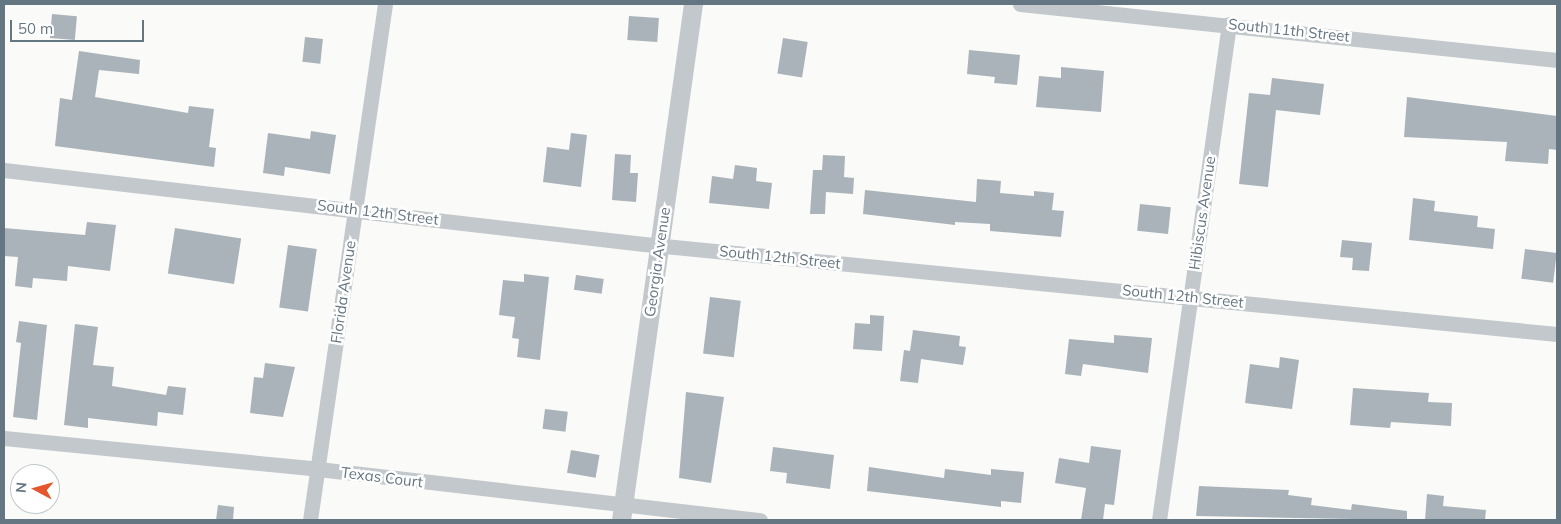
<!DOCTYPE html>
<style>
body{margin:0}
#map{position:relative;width:1561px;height:524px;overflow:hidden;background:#fafaf8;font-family:Mulish,sans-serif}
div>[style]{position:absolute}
.building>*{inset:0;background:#aab3b9;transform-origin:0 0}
.minor>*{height:15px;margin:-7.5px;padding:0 7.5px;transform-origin:7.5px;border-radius:7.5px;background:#c3c8cc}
.tertiary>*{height:19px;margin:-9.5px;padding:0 9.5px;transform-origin:9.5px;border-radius:9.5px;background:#c3c8cc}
span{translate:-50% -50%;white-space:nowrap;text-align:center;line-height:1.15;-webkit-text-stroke:5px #fff;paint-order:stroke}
.street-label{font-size:15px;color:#657683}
.frame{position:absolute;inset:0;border:5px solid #657683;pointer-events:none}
.north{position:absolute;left:10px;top:464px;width:50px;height:50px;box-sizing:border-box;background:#fff;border:1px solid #c1c8cd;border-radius:50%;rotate:276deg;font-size:14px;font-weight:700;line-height:20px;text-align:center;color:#657683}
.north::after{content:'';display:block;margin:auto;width:18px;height:22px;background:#e4572e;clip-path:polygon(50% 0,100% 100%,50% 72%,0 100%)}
.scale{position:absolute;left:10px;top:20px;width:134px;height:22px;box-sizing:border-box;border:2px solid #657683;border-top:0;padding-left:6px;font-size:15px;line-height:18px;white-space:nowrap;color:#657683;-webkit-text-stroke:4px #fff;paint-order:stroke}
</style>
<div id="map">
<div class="building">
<i style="left:52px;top:14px;width:25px;height:24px;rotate:5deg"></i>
<i style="left:629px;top:16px;width:30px;height:24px;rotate:4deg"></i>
<i style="left:305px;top:37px;width:18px;height:25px;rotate:6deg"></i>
<i style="left:783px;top:38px;width:25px;height:36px;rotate:9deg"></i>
<i style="clip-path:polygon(969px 50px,1020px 55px,1017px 85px,994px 83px,995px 77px,967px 74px)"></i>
<i style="clip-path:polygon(79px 51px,140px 60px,139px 74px,99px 70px,95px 97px,188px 113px,189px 106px,214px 109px,209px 147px,216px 148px,214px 167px,55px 146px,60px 98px,72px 100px)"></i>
<i style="clip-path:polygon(1061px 67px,1104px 71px,1101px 112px,1036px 107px,1039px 76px,1061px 78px)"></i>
<i style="clip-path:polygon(1272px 78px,1324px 84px,1320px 115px,1276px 110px,1268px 187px,1239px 184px,1249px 93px,1270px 95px)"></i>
<i style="clip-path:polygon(1407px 97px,1557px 116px,1557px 150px,1549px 149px,1548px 164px,1505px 161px,1507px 142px,1404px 137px)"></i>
<i style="clip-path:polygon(311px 131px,336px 135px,330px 174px,285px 167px,284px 176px,263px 173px,268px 133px,310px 139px)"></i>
<i style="clip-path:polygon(571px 133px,587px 135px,581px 187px,543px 182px,547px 147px,569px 150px)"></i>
<i style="clip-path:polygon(615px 154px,631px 155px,630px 173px,638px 173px,636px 202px,612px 200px)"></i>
<i style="clip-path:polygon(823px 155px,845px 156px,844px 177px,854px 178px,853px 194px,826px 192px,825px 214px,810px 214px,813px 170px,822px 170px)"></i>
<i style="clip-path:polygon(735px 165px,757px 168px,756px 181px,772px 183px,769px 209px,709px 203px,712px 176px,733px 179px)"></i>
<i style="clip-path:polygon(977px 179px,1001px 181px,1000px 193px,1034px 196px,1034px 191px,1054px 193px,1052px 210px,1064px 211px,1061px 237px,990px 231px,990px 224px,955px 222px,955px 225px,863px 214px,865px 190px,976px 202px)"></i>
<i style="clip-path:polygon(1413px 198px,1435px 201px,1434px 211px,1478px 216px,1477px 227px,1495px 229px,1493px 249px,1409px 240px)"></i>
<i style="left:1140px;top:204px;width:31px;height:27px;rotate:6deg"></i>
<i style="clip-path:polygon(87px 222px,116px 225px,110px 271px,68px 266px,67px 281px,33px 278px,32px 288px,15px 286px,18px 257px,4px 256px,4px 228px,85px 235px)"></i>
<i style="left:175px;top:228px;width:67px;height:46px;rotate:9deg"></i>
<i style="clip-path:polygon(1342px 240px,1372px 243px,1369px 271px,1352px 270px,1353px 258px,1340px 257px)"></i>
<i style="left:288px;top:245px;width:29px;height:63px;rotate:8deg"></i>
<i style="left:1525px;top:249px;width:32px;height:30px;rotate:7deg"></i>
<i style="clip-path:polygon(524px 274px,549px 277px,540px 360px,517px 357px,519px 339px,512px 338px,515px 317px,499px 315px,503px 280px,524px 282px)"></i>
<i style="left:576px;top:275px;width:28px;height:15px;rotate:8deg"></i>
<i style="left:710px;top:297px;width:31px;height:57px;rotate:7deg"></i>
<i style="clip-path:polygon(870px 315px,884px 316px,882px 351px,853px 349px,855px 323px,870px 324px)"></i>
<i style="clip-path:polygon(19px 321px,47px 325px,37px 420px,13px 417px,21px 343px,16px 342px)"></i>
<i style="clip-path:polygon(75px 324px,98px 327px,93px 365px,114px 367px,112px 386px,166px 395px,168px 386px,186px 388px,183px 415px,158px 412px,157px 426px,88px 418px,88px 428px,64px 425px)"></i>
<i style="clip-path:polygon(913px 330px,960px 336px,959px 346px,966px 347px,963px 365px,921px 359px,918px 383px,900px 381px,904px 350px,910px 351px)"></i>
<i style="clip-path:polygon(1114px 335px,1152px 338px,1148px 373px,1083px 364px,1081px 376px,1065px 374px,1069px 339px,1114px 343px)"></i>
<i style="clip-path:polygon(1280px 357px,1299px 360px,1292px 409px,1245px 403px,1250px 364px,1279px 368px)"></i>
<i style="clip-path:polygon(265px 363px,295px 367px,283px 417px,250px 413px,254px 377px,263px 378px)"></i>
<i style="clip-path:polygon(1353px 388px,1429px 393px,1428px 402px,1452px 403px,1451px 426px,1391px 422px,1390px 428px,1350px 425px)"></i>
<i style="clip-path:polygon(686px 392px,724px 397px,711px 483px,679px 478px)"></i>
<i style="left:545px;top:409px;width:23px;height:20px;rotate:7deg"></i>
<i style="clip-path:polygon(1091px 446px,1121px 450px,1114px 505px,1105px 504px,1103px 520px,1081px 520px,1086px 488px,1055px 483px,1059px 458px,1089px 463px)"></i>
<i style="clip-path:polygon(773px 447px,834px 455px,830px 489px,786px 483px,787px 473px,770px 471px)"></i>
<i style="left:571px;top:450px;width:29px;height:23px;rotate:10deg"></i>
<i style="clip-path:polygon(869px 467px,944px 478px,945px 469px,991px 475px,991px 469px,1024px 472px,1021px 503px,1001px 501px,1001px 507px,867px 491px)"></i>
<i style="clip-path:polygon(1199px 486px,1289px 490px,1288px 495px,1312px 498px,1311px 505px,1351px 510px,1352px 504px,1407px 511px,1407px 520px,1196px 516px)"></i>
<i style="clip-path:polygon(1427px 494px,1444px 496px,1443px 506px,1486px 510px,1485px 520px,1425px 520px)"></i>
<i style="clip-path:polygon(218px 505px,234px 507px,233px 520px,216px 520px)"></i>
</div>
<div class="minor">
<i style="left:1020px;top:4px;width:540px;rotate:5.95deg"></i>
<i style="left:4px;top:170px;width:644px;rotate:6.6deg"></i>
<i style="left:644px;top:244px;width:917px;rotate:5.63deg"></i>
<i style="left:4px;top:438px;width:316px;rotate:5.6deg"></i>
<i style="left:318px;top:469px;width:445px;rotate:6.6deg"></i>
<i style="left:310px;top:520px;width:521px;rotate:-81.73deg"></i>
<i style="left:1159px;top:520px;width:501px;rotate:-81.97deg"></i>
</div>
<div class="tertiary">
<i style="left:621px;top:520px;width:521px;rotate:-82.06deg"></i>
</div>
<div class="street-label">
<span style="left:1289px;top:30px;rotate:6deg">South 11th Street</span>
<span style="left:378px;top:212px;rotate:7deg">South 12th Street</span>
<span style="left:1202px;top:213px;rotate:-82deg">Hibiscus Avenue</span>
<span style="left:780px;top:257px;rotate:6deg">South 12th Street</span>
<span style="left:657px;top:262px;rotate:-82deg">Georgia Avenue</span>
<span style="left:343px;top:292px;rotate:-82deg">Florida Avenue</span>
<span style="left:1183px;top:296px;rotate:6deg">South 12th Street</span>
<span style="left:382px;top:477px;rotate:7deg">Texas Court</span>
</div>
<div class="frame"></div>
<div class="north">N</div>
<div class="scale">50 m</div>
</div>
